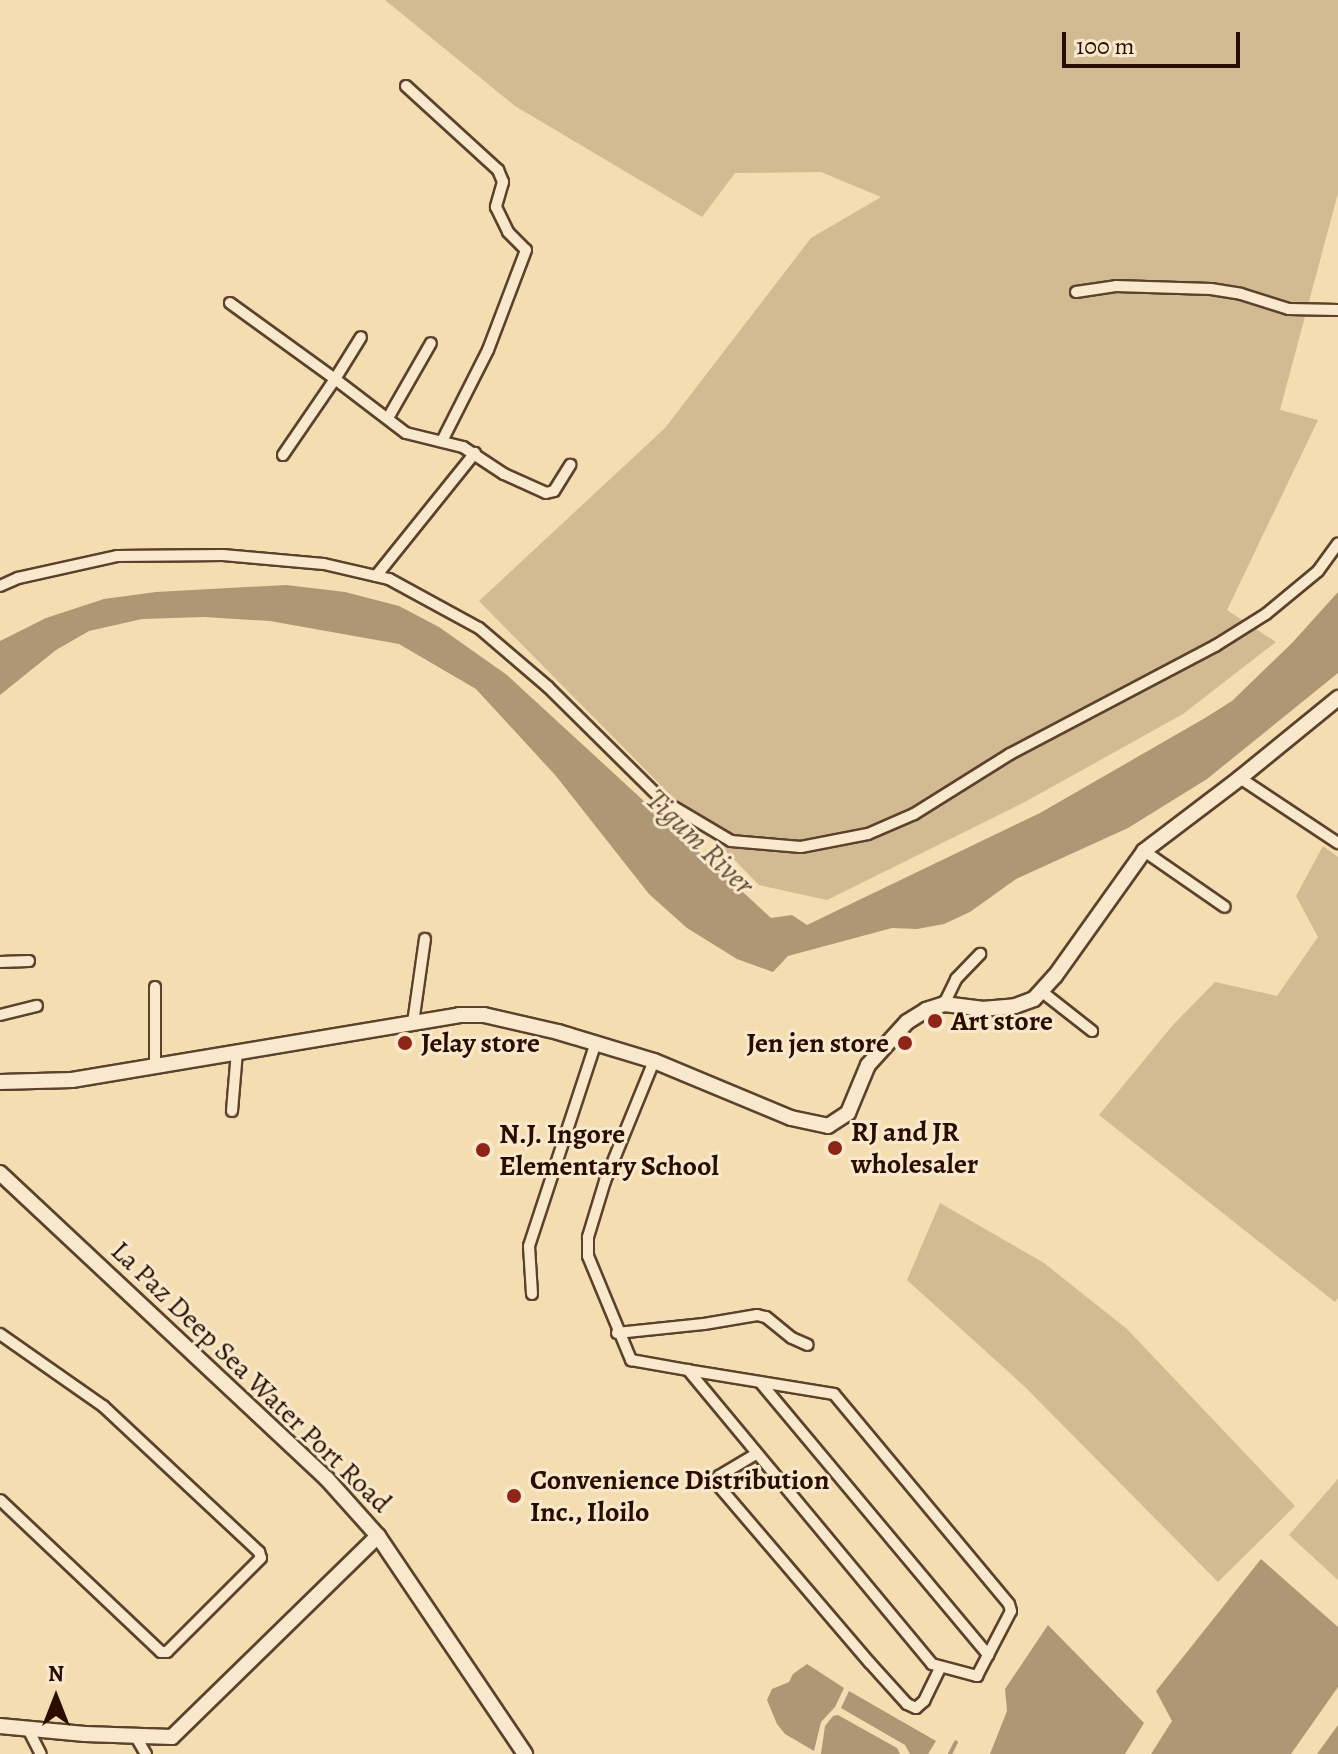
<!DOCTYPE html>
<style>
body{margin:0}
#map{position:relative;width:1338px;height:1754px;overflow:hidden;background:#f4ddb1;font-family:Alegreya,serif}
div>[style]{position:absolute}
.green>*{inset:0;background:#d2ba93}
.water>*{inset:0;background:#af9675}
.stream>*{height:4px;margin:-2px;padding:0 2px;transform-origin:2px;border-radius:2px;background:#af9675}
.roads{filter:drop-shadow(2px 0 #5c412c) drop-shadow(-2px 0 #5c412c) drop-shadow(0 2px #5c412c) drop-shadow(0 -2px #5c412c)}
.street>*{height:10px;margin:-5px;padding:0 5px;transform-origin:5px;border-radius:5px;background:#f8e9cc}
.secondary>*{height:14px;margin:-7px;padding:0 7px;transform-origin:7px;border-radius:7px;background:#f8e9cc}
.dots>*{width:22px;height:22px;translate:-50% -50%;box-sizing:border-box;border:4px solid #f8e9cc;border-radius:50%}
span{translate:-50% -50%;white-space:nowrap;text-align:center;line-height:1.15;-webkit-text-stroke:6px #f8e9cc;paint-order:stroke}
.poi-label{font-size:28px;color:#2a0d00;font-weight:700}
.left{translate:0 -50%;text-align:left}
.right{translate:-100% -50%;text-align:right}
.street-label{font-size:28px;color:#2a0d00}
.water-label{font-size:30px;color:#664b35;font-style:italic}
.north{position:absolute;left:16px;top:1658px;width:80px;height:80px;-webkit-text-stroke:6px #f8e9cc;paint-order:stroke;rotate:0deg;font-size:22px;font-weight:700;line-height:32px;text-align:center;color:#2a0d00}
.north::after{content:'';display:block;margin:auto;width:28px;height:36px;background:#2a0d00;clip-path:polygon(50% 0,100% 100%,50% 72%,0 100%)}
.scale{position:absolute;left:1062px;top:32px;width:178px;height:36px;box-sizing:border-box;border:4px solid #2a0d00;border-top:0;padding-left:10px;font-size:24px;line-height:28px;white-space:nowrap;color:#2a0d00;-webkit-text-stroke:6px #f8e9cc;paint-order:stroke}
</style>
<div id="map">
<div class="green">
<i style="clip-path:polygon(385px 0,1338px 0,1338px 193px,1280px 410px,1318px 420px,1227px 610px,1276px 642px,1183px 714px,1023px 803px,827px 900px,759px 885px,479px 601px,665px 428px,811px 238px,881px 197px,821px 172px,735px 173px,702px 217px,515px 106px)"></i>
<i style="clip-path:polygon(1323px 846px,1338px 857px,1338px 1298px,1335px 1302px,1099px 1115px,1172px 1026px,1215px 982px,1277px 996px,1318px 937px,1296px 896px)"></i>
<i style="clip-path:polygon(940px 1203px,1044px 1263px,1127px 1329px,1295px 1506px,1218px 1582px,1024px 1386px,907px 1280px)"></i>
<i style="clip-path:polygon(1338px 1479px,1338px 1580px,1289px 1535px)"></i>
</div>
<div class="water">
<i style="clip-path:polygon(286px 585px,345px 592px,399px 606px,439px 627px,507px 675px,771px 918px,792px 915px,807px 925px,1040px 813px,1205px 718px,1232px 701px,1292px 643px,1338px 592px,1338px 673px,1207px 779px,1128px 828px,1016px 879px,970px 912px,944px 924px,917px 929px,892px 928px,788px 956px,773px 972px,737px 959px,687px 928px,649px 894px,556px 776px,476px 689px,399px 644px,270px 621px,204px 617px,142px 619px,89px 631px,56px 650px,0 695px,0 641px,46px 618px,104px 599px,156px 592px)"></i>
<i style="clip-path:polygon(1261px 1559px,1338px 1627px,1338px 1687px,1291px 1754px,1151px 1754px,1172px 1721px,1156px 1691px)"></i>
<i style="clip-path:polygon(1048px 1625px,1144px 1723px,1125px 1754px,990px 1754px,1007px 1711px,1005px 1689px)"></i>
<i style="clip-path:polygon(807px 1664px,844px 1688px,835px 1707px,821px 1722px,814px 1751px,785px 1734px,777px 1724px,767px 1700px,772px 1689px,789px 1682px,793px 1674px)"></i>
<i style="clip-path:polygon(849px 1691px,936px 1741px,928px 1754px,910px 1754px,905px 1745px,841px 1708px)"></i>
<i style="clip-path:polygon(838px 1715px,897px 1748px,900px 1754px,821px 1754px,825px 1726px,833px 1716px)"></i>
<i style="clip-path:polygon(1338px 1725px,1338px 1754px,1317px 1754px)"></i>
</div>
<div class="stream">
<i style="left:950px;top:1754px;width:13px;rotate:-63deg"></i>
</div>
<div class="roads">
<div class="street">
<i style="left:406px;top:86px;width:125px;rotate:42.4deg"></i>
<i style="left:498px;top:170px;width:13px;rotate:67deg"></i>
<i style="left:503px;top:182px;width:26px;rotate:106deg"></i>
<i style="left:496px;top:207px;width:28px;rotate:64deg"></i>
<i style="left:508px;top:232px;width:25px;rotate:45deg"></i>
<i style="left:526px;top:250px;width:107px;rotate:110.8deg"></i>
<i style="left:488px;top:350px;width:102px;rotate:116.8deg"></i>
<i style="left:1076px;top:292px;width:40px;rotate:-8.5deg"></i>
<i style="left:1116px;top:286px;width:95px;rotate:1.8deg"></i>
<i style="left:1211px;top:289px;width:30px;rotate:9deg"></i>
<i style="left:1241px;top:294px;width:50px;rotate:17.4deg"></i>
<i style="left:1289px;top:309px;width:49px;rotate:1.2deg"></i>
<i style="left:230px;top:303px;width:130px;rotate:35.9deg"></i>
<i style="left:335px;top:379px;width:49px;rotate:-58.2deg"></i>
<i style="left:388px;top:418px;width:86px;rotate:-60.2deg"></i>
<i style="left:283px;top:455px;width:92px;rotate:-55.6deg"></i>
<i style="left:335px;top:379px;width:89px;rotate:37.3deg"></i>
<i style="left:406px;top:433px;width:59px;rotate:13.8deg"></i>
<i style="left:463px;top:447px;width:49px;rotate:33.4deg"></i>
<i style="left:504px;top:474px;width:46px;rotate:24.3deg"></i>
<i style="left:546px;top:493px;width:8px;rotate:-14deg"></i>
<i style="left:554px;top:491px;width:31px;rotate:-58deg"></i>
<i style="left:376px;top:576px;width:158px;rotate:-51.2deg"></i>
<i style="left:0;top:586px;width:20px;rotate:-24deg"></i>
<i style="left:18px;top:578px;width:101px;rotate:-12.5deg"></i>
<i style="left:117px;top:556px;width:106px;rotate:-0.5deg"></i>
<i style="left:223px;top:555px;width:101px;rotate:5.1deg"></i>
<i style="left:324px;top:564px;width:67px;rotate:13deg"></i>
<i style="left:389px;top:579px;width:102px;rotate:28.6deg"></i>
<i style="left:479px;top:628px;width:91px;rotate:40.5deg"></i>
<i style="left:548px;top:687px;width:161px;rotate:44.7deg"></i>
<i style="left:662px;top:800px;width:80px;rotate:30.7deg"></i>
<i style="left:731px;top:841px;width:70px;rotate:4.9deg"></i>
<i style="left:801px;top:847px;width:68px;rotate:-11deg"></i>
<i style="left:868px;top:834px;width:50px;rotate:-23.5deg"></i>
<i style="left:914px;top:814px;width:113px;rotate:-32deg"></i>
<i style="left:1010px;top:754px;width:232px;rotate:-27.8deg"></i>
<i style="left:1215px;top:646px;width:60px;rotate:-32.1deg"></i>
<i style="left:1266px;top:614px;width:67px;rotate:-39.6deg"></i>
<i style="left:1318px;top:571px;width:34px;rotate:-54deg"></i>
<i style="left:1240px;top:778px;width:118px;rotate:33.6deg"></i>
<i style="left:1144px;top:851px;width:98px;rotate:34.7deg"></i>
<i style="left:0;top:962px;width:29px;rotate:-2deg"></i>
<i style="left:155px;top:987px;width:79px;rotate:90deg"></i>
<i style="left:1041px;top:991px;width:65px;rotate:38.1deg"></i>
<i style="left:944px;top:1004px;width:28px;rotate:-64deg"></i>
<i style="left:956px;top:979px;width:35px;rotate:-46deg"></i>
<i style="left:0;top:1015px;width:38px;rotate:-14deg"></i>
<i style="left:413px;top:1023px;width:85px;rotate:-81.9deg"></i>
<i style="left:654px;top:1061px;width:130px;rotate:112.2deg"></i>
<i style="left:605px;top:1181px;width:59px;rotate:106.9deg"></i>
<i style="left:588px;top:1237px;width:19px;rotate:90deg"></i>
<i style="left:588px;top:1256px;width:113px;rotate:67.5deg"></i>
<i style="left:631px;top:1360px;width:58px;rotate:10deg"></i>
<i style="left:688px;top:1370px;width:382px;rotate:50.3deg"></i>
<i style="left:932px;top:1664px;width:47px;rotate:14.9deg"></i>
<i style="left:977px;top:1676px;width:73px;rotate:-62.4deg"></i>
<i style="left:1011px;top:1611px;width:7px;rotate:-106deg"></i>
<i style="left:1009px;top:1604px;width:273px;rotate:-129.8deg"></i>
<i style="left:834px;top:1394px;width:148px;rotate:-170.7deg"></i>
<i style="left:232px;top:1111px;width:59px;rotate:-85.2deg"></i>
<i style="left:532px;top:1294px;width:48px;rotate:-93.6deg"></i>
<i style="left:529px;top:1246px;width:215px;rotate:-71.8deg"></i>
<i style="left:617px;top:1333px;width:87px;rotate:-5.9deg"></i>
<i style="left:704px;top:1324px;width:54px;rotate:-9.6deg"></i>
<i style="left:757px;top:1315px;width:9px;rotate:13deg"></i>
<i style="left:766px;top:1317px;width:33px;rotate:39deg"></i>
<i style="left:792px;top:1338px;width:17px;rotate:24deg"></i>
<i style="left:0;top:1334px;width:126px;rotate:35deg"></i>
<i style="left:103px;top:1406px;width:214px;rotate:43.1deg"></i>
<i style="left:259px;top:1552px;width:6px;rotate:72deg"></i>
<i style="left:261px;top:1558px;width:133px;rotate:135deg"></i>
<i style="left:167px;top:1652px;width:6px;rotate:180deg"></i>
<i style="left:161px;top:1652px;width:221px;rotate:-136.6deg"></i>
<i style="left:760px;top:1382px;width:356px;rotate:50.1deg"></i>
<i style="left:756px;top:1454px;width:43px;rotate:149.3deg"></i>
<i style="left:719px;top:1476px;width:8px;rotate:104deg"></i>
<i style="left:717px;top:1484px;width:235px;rotate:49.5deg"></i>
<i style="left:870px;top:1663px;width:55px;rotate:47.9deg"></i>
<i style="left:907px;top:1704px;width:10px;rotate:24deg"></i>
<i style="left:916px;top:1708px;width:11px;rotate:-41deg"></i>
<i style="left:924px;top:1701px;width:37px;rotate:-64deg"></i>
<i style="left:27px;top:1727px;width:30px;rotate:63deg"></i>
<i style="left:136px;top:1737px;width:20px;rotate:60deg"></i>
</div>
<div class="secondary">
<i style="left:0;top:1082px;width:72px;rotate:-1.6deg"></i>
<i style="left:72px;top:1080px;width:392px;rotate:-9.5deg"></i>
<i style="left:459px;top:1015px;width:25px"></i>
<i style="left:484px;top:1015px;width:76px;rotate:12.9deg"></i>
<i style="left:558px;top:1032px;width:100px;rotate:16.8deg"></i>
<i style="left:654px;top:1061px;width:148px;rotate:22.6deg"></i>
<i style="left:791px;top:1118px;width:38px;rotate:12deg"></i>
<i style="left:828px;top:1126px;width:24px;rotate:-33deg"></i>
<i style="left:848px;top:1113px;width:52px;rotate:-67.4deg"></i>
<i style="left:868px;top:1065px;width:58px;rotate:-47.8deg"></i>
<i style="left:907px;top:1022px;width:22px;rotate:-32deg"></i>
<i style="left:926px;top:1010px;width:19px;rotate:-18deg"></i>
<i style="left:944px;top:1004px;width:38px;rotate:7deg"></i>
<i style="left:982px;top:1009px;width:33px;rotate:-5deg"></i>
<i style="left:1015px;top:1006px;width:20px;rotate:-20deg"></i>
<i style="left:1034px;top:999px;width:31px;rotate:-48deg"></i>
<i style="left:1055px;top:976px;width:153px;rotate:-54.5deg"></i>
<i style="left:1144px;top:851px;width:121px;rotate:-37.2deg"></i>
<i style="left:1240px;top:778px;width:127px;rotate:-39.2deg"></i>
<i style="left:0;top:1173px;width:448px;rotate:43.1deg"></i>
<i style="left:327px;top:1479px;width:76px;rotate:48.2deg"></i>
<i style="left:378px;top:1536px;width:263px;rotate:56deg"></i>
<i style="left:0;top:1726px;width:85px;rotate:5.4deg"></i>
<i style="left:85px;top:1734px;width:87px;rotate:2deg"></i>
<i style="left:172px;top:1737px;width:288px;rotate:-44.3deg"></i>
</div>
</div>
<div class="dots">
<i style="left:935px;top:1021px;background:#8f2418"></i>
<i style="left:405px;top:1043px;background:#8f2418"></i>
<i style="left:905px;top:1043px;background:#8f2418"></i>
<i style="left:835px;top:1148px;background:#8f2418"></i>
<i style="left:483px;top:1150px;background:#8f2418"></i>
<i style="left:514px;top:1496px;background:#8f2418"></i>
</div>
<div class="poi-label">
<span class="left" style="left:951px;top:1021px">Art store</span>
<span class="left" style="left:421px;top:1043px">Jelay store</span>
<span class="right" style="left:889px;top:1043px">Jen jen store</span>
<span class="left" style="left:851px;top:1148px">RJ and JR<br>wholesaler</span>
<span class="left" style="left:499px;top:1150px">N.J. Ingore<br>Elementary School</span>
<span class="left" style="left:530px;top:1496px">Convenience Distribution<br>Inc., Iloilo</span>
</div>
<div class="street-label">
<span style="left:251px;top:1377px;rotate:44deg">La Paz Deep Sea Water Port Road</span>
</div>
<div class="water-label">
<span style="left:700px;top:842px;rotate:44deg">Tigum River</span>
</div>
<div class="north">N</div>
<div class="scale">100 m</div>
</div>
